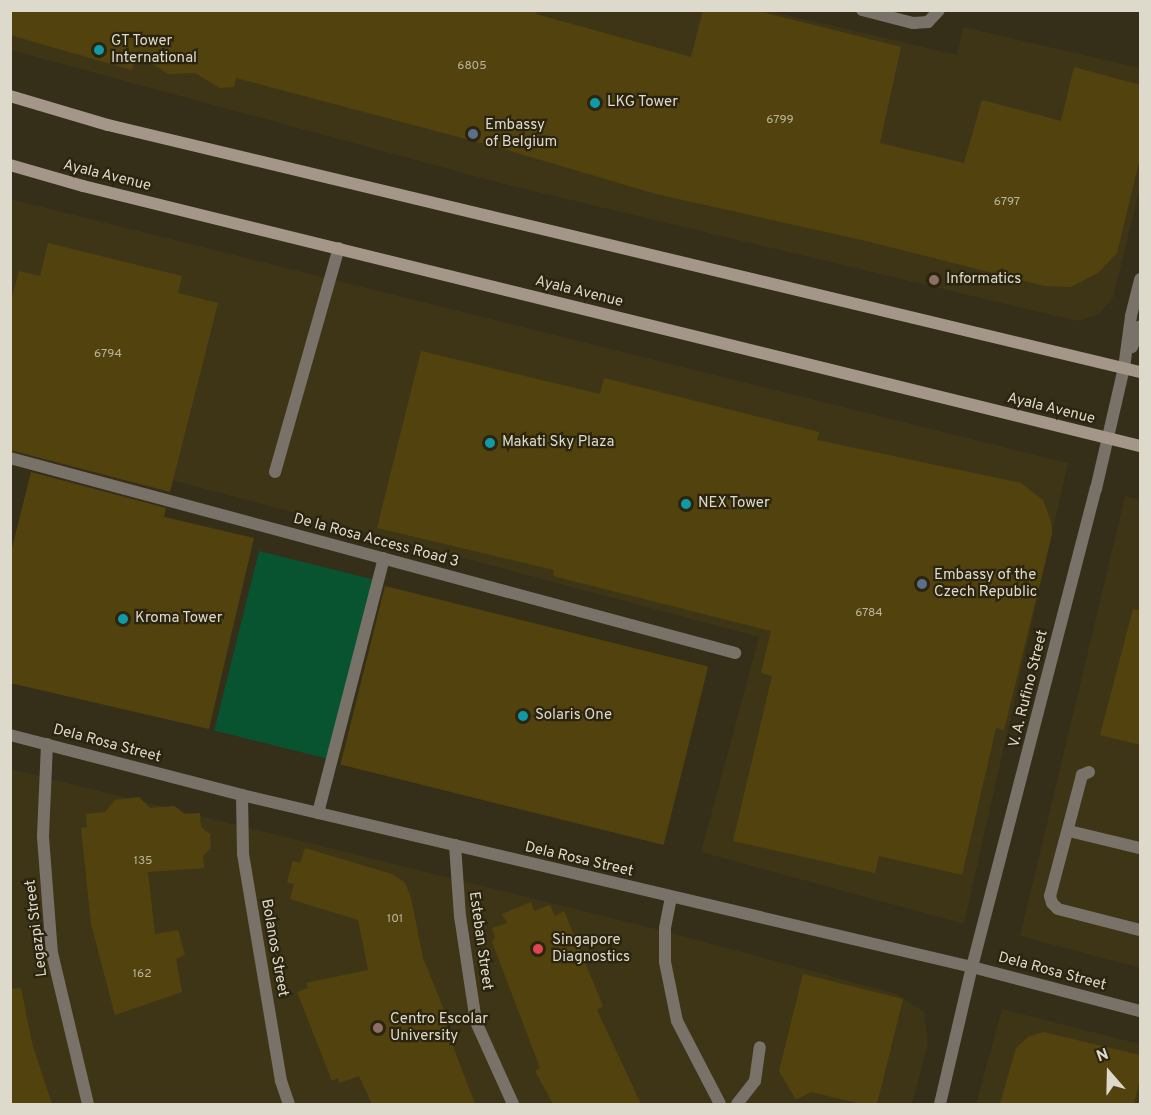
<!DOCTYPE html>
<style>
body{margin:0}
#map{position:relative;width:1151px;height:1115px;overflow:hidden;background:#352e18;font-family:Overpass,sans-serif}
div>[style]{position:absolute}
.built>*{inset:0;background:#3e3517}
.green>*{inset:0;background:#085330;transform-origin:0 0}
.building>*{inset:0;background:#52430e;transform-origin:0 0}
.service>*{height:12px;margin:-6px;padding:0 6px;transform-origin:6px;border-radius:6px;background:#797269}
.minor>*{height:12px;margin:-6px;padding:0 6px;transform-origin:6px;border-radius:6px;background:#797269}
.tertiary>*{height:12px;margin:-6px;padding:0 6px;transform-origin:6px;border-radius:6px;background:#797269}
.secondary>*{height:12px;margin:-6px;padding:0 6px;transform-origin:6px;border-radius:6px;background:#a49789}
.dots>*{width:16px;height:16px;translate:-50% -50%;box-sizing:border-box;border:3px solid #2b240e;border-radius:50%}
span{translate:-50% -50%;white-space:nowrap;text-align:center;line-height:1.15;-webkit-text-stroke:4.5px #2b240e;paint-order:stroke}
.number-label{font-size:12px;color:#bab49c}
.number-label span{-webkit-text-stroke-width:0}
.poi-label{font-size:15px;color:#ddd9cb}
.left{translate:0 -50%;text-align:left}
.street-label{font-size:15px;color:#ddd9cb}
.frame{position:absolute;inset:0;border:12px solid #ddd9cb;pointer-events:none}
.north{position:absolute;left:1079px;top:1043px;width:60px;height:60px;-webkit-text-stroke:4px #2b240e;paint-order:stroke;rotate:340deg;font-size:16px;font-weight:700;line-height:24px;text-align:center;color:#ddd9cb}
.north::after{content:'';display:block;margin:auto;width:21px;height:27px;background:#ddd9cb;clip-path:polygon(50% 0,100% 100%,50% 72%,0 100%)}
</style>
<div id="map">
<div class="built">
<i style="clip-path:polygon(766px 10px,957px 55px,963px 27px,1140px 68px,1140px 188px,1113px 298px,1098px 315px,1077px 321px,500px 183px,11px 50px,10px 11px)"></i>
<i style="clip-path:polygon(10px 199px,1068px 463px,964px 924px,701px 852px,759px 637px,11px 437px)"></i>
<i style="clip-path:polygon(1125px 496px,1140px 500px,1140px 968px,1020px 936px)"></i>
<i style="clip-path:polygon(11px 769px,660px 930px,897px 994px,924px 1012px,928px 1044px,912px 1104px,11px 1104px)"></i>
<i style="clip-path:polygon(1002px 1009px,1140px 1044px,1140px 1104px,976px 1104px)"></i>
</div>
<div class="green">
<i style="left:259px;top:551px;width:121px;height:185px;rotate:14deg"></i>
</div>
<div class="building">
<i style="clip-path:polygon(10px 10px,537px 10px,536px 14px,691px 57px,703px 10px,754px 10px,901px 47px,880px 143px,964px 163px,982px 100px,1061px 121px,1074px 67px,1140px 85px,1140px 158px,1117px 253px,1099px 272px,1071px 287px,1045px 286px,862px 240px,656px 194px,504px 149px,236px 78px,234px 87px,220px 88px,195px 73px,168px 74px,136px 53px,132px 70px,10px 35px)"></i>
<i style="clip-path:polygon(48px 243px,182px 276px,178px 293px,218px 303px,170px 492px,10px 450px,10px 304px,19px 271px,40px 276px)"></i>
<i style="clip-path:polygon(421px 351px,600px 394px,604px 378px,819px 432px,817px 440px,1021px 483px,1043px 500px,1051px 521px,1052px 534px,1004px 730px,996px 728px,962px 875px,879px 856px,875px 873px,733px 841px,772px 676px,761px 673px,771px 631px,553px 576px,554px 570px,377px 528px)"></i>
<i style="clip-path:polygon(31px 472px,166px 508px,164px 517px,254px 538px,209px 729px,10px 683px,10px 556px)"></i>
<i style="left:385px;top:586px;width:333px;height:184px;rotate:14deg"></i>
<i style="clip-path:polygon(1133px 609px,1140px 610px,1140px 745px,1100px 735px)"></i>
<i style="clip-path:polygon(139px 797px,150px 808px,174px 806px,185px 814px,200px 813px,201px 827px,210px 834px,211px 848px,203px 856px,204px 868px,148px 872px,155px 934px,178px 930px,185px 955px,176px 959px,182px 992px,115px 1015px,91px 924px,81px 828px,87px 827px,86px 814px,105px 812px,115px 800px)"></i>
<i style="clip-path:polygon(305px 848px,392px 874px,405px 883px,411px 898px,423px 958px,444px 1010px,440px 1012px,475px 1104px,372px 1104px,359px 1076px,339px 1083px,338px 1078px,332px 1081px,297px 992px,308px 988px,306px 983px,368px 970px,358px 920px,290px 899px,294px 884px,287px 882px,293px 861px,300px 863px)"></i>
<i style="clip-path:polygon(531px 902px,534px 911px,550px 905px,555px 916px,564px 911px,603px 1006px,597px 1010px,641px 1104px,553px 1104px,535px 1071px,540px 1068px,492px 942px,495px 937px,492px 928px,507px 923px,502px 914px)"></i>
<i style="clip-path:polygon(803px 974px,903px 999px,877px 1104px,862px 1104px,811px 1092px,796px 1100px,779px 1071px)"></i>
<i style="clip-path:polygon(21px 988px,32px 1043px,52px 1104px,10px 1104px,10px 989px)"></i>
<i style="clip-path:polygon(1043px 1032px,1140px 1055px,1140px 1079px,1134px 1104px,1000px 1104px,1016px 1048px,1028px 1037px)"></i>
</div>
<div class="service">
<i style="left:10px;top:458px;width:751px;rotate:15.05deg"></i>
<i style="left:275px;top:472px;width:233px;rotate:-74.1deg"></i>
<i style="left:1089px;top:772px;width:8px;rotate:157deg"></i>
<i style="left:1082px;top:775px;width:125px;rotate:104.8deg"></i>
<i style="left:1050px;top:896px;width:7px;rotate:74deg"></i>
<i style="left:1052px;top:903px;width:8px;rotate:45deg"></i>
<i style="left:1058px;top:909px;width:85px;rotate:14.4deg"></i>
<i style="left:318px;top:813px;width:263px;rotate:-75.5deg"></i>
<i style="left:1069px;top:831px;width:73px;rotate:13.5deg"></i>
<i style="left:737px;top:1104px;width:29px;rotate:-52deg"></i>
<i style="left:755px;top:1081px;width:34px;rotate:-82deg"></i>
</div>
<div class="minor">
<i style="left:862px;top:10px;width:53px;rotate:14.3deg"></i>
<i style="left:913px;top:23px;width:15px;rotate:-4deg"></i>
<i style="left:928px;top:22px;width:16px;rotate:-47deg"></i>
<i style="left:47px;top:744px;width:93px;rotate:92.5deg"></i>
<i style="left:43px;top:837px;width:116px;rotate:85.6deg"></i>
<i style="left:52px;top:953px;width:155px;rotate:76.6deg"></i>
<i style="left:242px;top:795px;width:59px;rotate:89deg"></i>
<i style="left:243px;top:854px;width:230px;rotate:80.5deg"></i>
<i style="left:281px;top:1081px;width:24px;rotate:71deg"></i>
<i style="left:455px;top:845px;width:71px;rotate:86deg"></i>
<i style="left:460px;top:916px;width:107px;rotate:81.4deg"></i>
<i style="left:476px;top:1022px;width:90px;rotate:65.7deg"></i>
<i style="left:671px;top:897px;width:32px;rotate:101deg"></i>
<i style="left:665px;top:928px;width:34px;rotate:90deg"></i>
<i style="left:665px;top:962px;width:60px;rotate:78.5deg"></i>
<i style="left:677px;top:1021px;width:93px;rotate:62.6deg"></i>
</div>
<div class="tertiary">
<i style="left:1132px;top:347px;width:22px;rotate:-69deg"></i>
<i style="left:10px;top:735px;width:240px;rotate:14.5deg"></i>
<i style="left:242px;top:795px;width:750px;rotate:13.26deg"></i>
<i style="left:972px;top:967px;width:174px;rotate:14.7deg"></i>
<i style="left:940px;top:1104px;width:141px;rotate:-76.9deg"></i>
<i style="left:972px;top:967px;width:494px;rotate:-75.5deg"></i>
<i style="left:1096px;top:489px;width:124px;rotate:-77deg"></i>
<i style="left:1124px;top:368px;width:52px;rotate:-82.3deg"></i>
<i style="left:1131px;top:316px;width:38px;rotate:-76deg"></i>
</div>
<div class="secondary">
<i style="left:10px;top:96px;width:102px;rotate:16.5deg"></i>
<i style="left:108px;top:125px;width:1061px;rotate:13.46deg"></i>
<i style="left:10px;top:165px;width:76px;rotate:16deg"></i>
<i style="left:83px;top:186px;width:1089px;rotate:13.82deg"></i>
</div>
<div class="dots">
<i style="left:99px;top:50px;background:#0f9aa8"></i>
<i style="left:595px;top:103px;background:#0f9aa8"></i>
<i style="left:473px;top:134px;background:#5c6f8a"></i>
<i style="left:934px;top:280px;background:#8d6e63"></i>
<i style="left:490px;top:443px;background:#0f9aa8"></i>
<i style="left:686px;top:504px;background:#0f9aa8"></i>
<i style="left:922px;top:584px;background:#5c6f8a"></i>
<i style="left:123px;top:619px;background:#0f9aa8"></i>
<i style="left:523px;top:716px;background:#0f9aa8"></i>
<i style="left:538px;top:949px;background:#e0444e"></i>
<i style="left:378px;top:1028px;background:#8d6e63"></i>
</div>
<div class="number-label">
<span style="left:472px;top:67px">6805</span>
<span style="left:780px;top:121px">6799</span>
<span style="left:1007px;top:203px">6797</span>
<span style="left:108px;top:355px">6794</span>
<span style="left:869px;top:614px">6784</span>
<span style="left:143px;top:862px">135</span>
<span style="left:395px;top:920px">101</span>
<span style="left:142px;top:975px">162</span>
</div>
<div class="poi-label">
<span class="left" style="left:111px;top:50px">GT Tower<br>International</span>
<span class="left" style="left:607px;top:103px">LKG Tower</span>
<span class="left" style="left:485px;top:134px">Embassy<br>of Belgium</span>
<span class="left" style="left:946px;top:280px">Informatics</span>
<span class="left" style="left:502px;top:443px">Makati Sky Plaza</span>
<span class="left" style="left:698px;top:504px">NEX Tower</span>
<span class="left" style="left:934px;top:584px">Embassy of the<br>Czech Republic</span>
<span class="left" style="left:135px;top:619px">Kroma Tower</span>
<span class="left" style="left:535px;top:716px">Solaris One</span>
<span class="left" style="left:552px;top:949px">Singapore<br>Diagnostics</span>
<span class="left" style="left:390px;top:1028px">Centro Escolar<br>University</span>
</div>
<div class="street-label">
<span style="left:107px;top:176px;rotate:14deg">Ayala Avenue</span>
<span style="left:579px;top:292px;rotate:14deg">Ayala Avenue</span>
<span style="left:1051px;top:409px;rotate:14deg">Ayala Avenue</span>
<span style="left:376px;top:541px;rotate:15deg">De la Rosa Access Road 3</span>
<span style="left:1029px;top:689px;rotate:-76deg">V. A. Rufino Street</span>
<span style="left:107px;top:744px;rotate:15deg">Dela Rosa Street</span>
<span style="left:579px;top:860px;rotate:13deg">Dela Rosa Street</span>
<span style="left:37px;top:928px;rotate:-97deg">Legazpi Street</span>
<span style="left:480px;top:941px;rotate:82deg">Esteban Street</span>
<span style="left:274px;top:948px;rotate:80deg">Bolanos Street</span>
<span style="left:1052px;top:972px;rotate:15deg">Dela Rosa Street</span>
</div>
<div class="frame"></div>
<div class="north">N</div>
</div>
